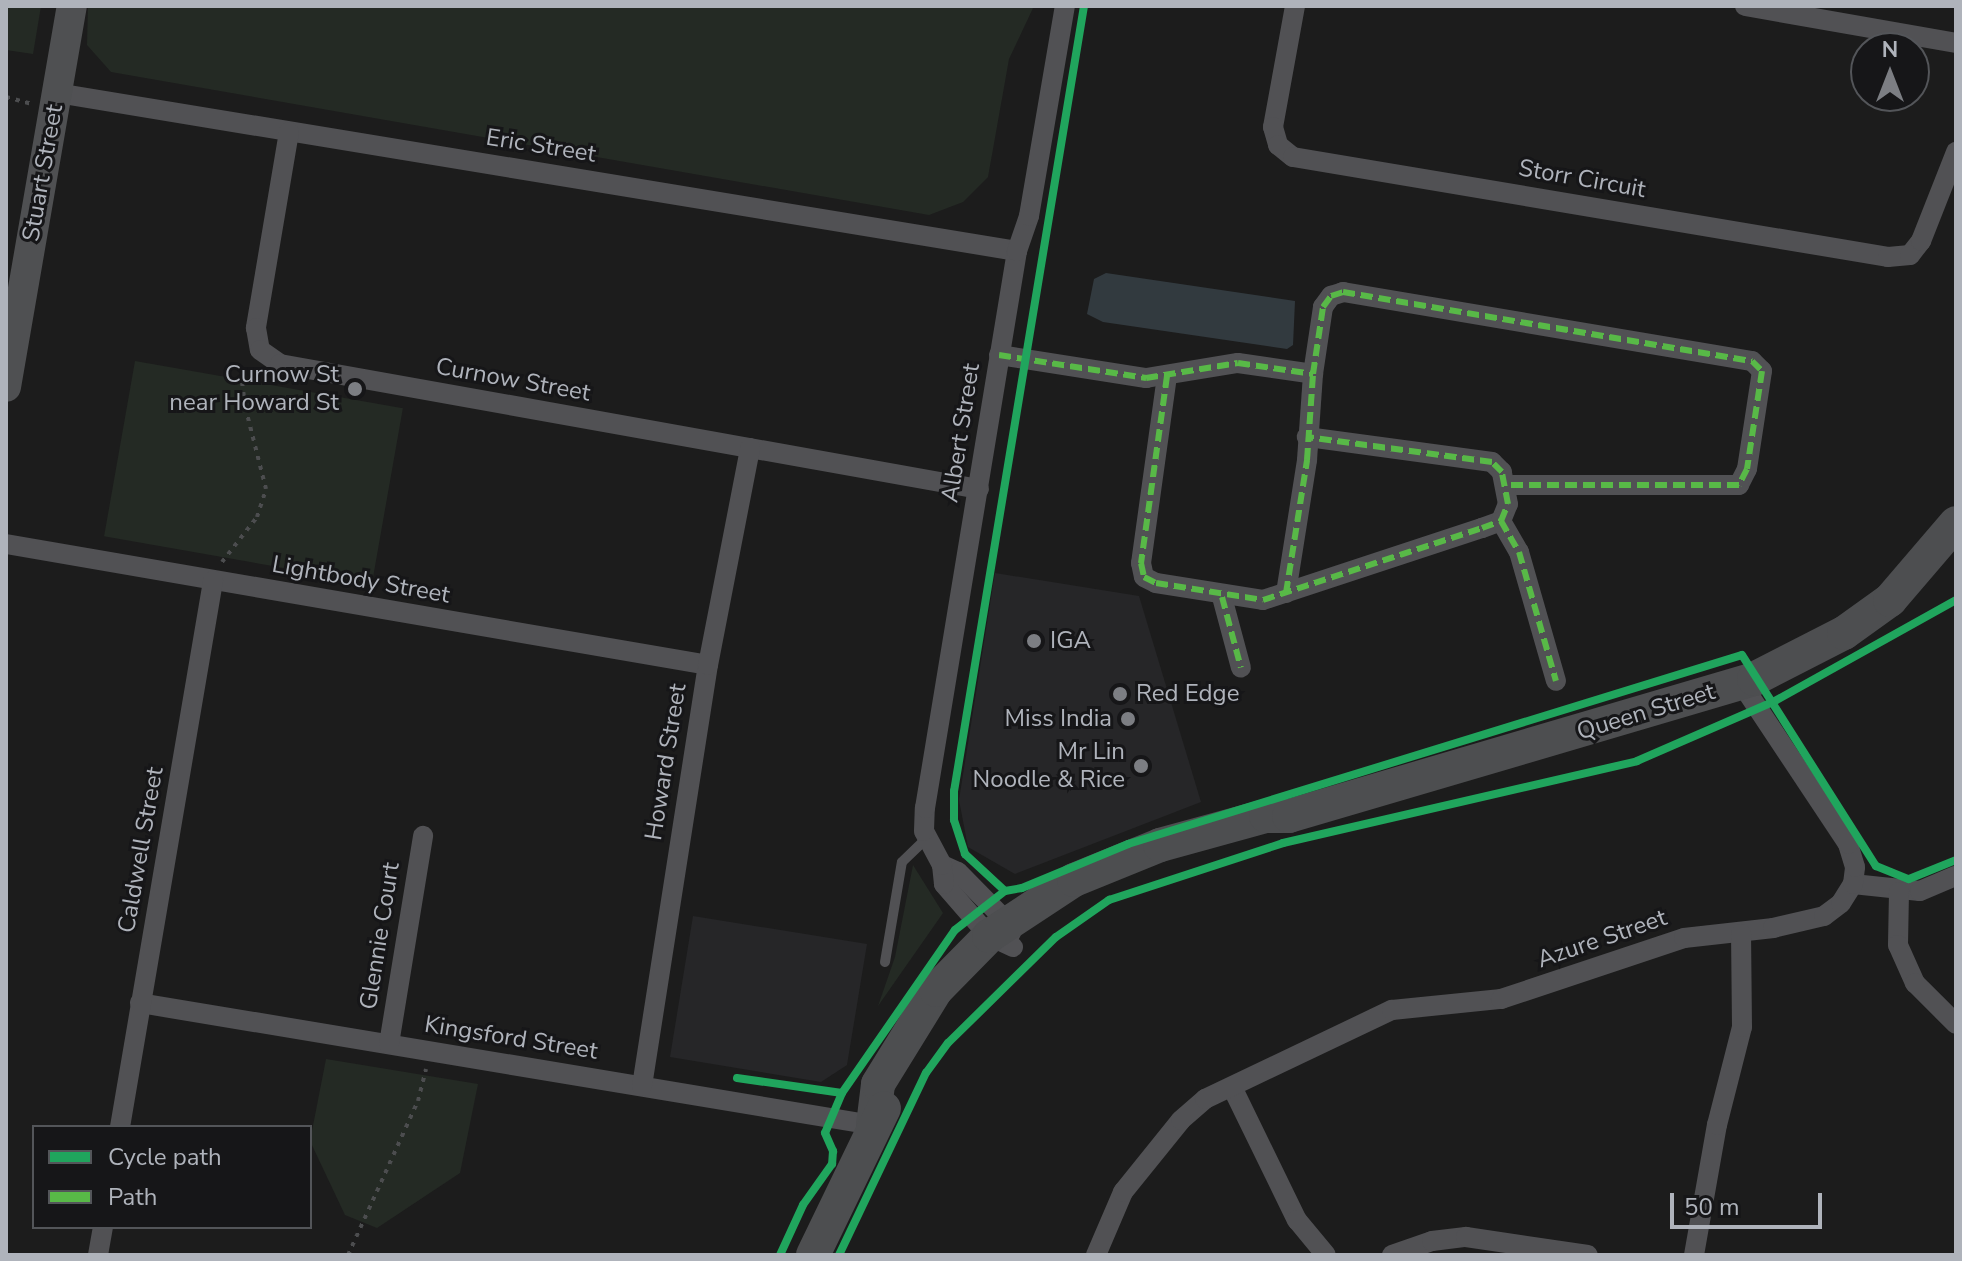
<!DOCTYPE html>
<style>
body{margin:0}
#map{position:relative;width:1962px;height:1261px;overflow:hidden;background:#1c1c1c;font-family:"Nunito Sans",sans-serif}
div>[style]{position:absolute}
.built>*{inset:0;background:#262628}
.green>*{inset:0;background:#242a24;transform-origin:0 0}
.water>*{inset:0;background:#323a3f}
.path>*{height:4px;margin-top:-2px;transform-origin:0;background:repeating-linear-gradient(90deg,#4c4d4f 0 4px,transparent 0 10px)}
.lane>*{height:10px;margin:-5px;padding:0 5px;transform-origin:5px;border-radius:5px;background:#515154}
.street>*{height:20px;margin:-10px;padding:0 10px;transform-origin:10px;border-radius:10px;background:#515154}
.secondary>*{height:30px;margin:-15px;padding:0 15px;transform-origin:15px;border-radius:15px;background:#4f5052}
.primary>*{height:34px;margin:-17px;padding:0 17px;transform-origin:17px;border-radius:17px;background:#4d4e50}
.quiet>*{height:6px;margin-top:-3px;transform-origin:0;background:repeating-linear-gradient(90deg,#58b947 0 12px,transparent 0 18px)}
.cycleway>*{height:8px;margin:-4px;padding:0 4px;transform-origin:4px;border-radius:4px;background:#20a55d}
.dots>*{width:22px;height:22px;translate:-50% -50%;box-sizing:border-box;border:4px solid #161618;border-radius:50%}
span{translate:-50% -50%;white-space:nowrap;text-align:center;line-height:1.15;-webkit-text-stroke:6px #161618;paint-order:stroke}
.street-label{font-size:24px;color:#afb3bb}
.poi-label{font-size:24px;color:#afb3bb}
.right{translate:-100% -50%;text-align:right}
.left{translate:0 -50%;text-align:left}
.frame{position:absolute;inset:0;border:8px solid #afb3bb;pointer-events:none}
.legend{position:absolute;left:32px;top:1125px;width:280px;height:104px;box-sizing:border-box;background:#161618;border:2px solid #535559;margin:0;padding:10px 14px;list-style:none;font-size:24px;color:#afb3bb}
.legend li{display:flex;align-items:center;gap:16px;height:40px}
.legend b{width:40px;border:2px solid #535559}
.north{position:absolute;left:1850px;top:32px;width:80px;height:80px;box-sizing:border-box;background:#161618;border:2px solid #535559;border-radius:50%;rotate:0deg;font-size:22px;font-weight:700;line-height:32px;text-align:center;color:#afb3bb}
.north::after{content:'';display:block;margin:auto;width:28px;height:36px;background:#7c7e83;clip-path:polygon(50% 0,100% 100%,50% 72%,0 100%)}
.scale{position:absolute;left:1670px;top:1193px;width:152px;height:36px;box-sizing:border-box;border:4px solid #afb3bb;border-top:0;padding-left:10px;font-size:24px;line-height:28px;white-space:nowrap;color:#afb3bb;-webkit-text-stroke:6px #161618;paint-order:stroke}
</style>
<div id="map">
<div class="built">
<i style="clip-path:polygon(995px 573px,1139px 596px,1201px 802px,1015px 874px,968px 847px,959px 800px)"></i>
<i style="clip-path:polygon(693px 916px,867px 944px,847px 1065px,821px 1082px,670px 1057px)"></i>
</div>
<div class="green">
<i style="clip-path:polygon(6px 6px,41px 6px,33px 54px,6px 50px)"></i>
<i style="clip-path:polygon(88px 6px,1034px 6px,1009px 59px,988px 177px,963px 202px,929px 215px,111px 72px,87px 45px)"></i>
<i style="left:135px;top:361px;width:272px;height:178px;rotate:10deg"></i>
<i style="clip-path:polygon(913px 865px,943px 913px,878px 1006px,895px 957px)"></i>
<i style="clip-path:polygon(326px 1059px,478px 1084px,460px 1173px,377px 1228px,345px 1215px,310px 1141px)"></i>
</div>
<div class="water">
<i style="clip-path:polygon(1106px 273px,1295px 301px,1293px 345px,1287px 349px,1103px 322px,1087px 314px,1094px 279px)"></i>
</div>
<div class="path">
<i style="left:6px;top:97px;width:27px;rotate:15deg"></i>
<i style="left:222px;top:562px;width:57px;rotate:-52.1deg"></i>
<i style="left:257px;top:517px;width:29px;rotate:-72deg"></i>
<i style="left:266px;top:489px;width:86px;rotate:-104.2deg"></i>
<i style="left:245px;top:406px;width:26px;rotate:-97deg"></i>
<i style="left:242px;top:380px;width:16px;rotate:-60deg"></i>
<i style="left:348px;top:1255px;width:169px;rotate:-65.6deg"></i>
<i style="left:418px;top:1101px;width:33px;rotate:-76deg"></i>
</div>
<div class="lane">
<i style="left:885px;top:962px;width:101px;rotate:-80.4deg"></i>
<i style="left:902px;top:862px;width:33px;rotate:-44deg"></i>
</div>
<div class="street">
<i style="left:1295px;top:6px;width:123px;rotate:100.3deg"></i>
<i style="left:1273px;top:127px;width:19px;rotate:74deg"></i>
<i style="left:1278px;top:145px;width:19px;rotate:39deg"></i>
<i style="left:1293px;top:157px;width:603px;rotate:9.54deg"></i>
<i style="left:1888px;top:257px;width:22px;rotate:-5deg"></i>
<i style="left:1910px;top:255px;width:18px;rotate:-52deg"></i>
<i style="left:1921px;top:241px;width:96px;rotate:-68.5deg"></i>
<i style="left:1745px;top:6px;width:214px;rotate:9.9deg"></i>
<i style="left:57px;top:93px;width:973px;rotate:9.35deg"></i>
<i style="left:289px;top:132px;width:199px;rotate:99.6deg"></i>
<i style="left:256px;top:328px;width:22px;rotate:80deg"></i>
<i style="left:260px;top:350px;width:24px;rotate:35deg"></i>
<i style="left:280px;top:364px;width:710px;rotate:10.14deg"></i>
<i style="left:999px;top:355px;width:149px;rotate:8.9deg"></i>
<i style="left:1146px;top:378px;width:93px;rotate:-9.3deg"></i>
<i style="left:1238px;top:363px;width:76px;rotate:8.3deg"></i>
<i style="left:1313px;top:374px;width:68px;rotate:-81.5deg"></i>
<i style="left:1323px;top:307px;width:14px;rotate:-54deg"></i>
<i style="left:1331px;top:296px;width:13px;rotate:-18deg"></i>
<i style="left:1343px;top:292px;width:415px;rotate:9.6deg"></i>
<i style="left:1752px;top:361px;width:14px;rotate:45deg"></i>
<i style="left:1762px;top:371px;width:99px;rotate:98.7deg"></i>
<i style="left:1747px;top:469px;width:18px;rotate:117deg"></i>
<i style="left:1739px;top:485px;width:232px;rotate:180deg"></i>
<i style="left:1167px;top:376px;width:189px;rotate:97.9deg"></i>
<i style="left:1141px;top:563px;width:14px;rotate:78deg"></i>
<i style="left:1144px;top:577px;width:13px;rotate:27deg"></i>
<i style="left:1156px;top:583px;width:108px;rotate:9deg"></i>
<i style="left:1263px;top:600px;width:231px;rotate:-18.2deg"></i>
<i style="left:1482px;top:528px;width:20px;rotate:-20deg"></i>
<i style="left:1501px;top:521px;width:18px;rotate:-68deg"></i>
<i style="left:1508px;top:504px;width:33px;rotate:-101deg"></i>
<i style="left:1502px;top:472px;width:14px;rotate:-135deg"></i>
<i style="left:1492px;top:462px;width:187px;rotate:-172.3deg"></i>
<i style="left:1501px;top:521px;width:36px;rotate:60deg"></i>
<i style="left:1519px;top:552px;width:134px;rotate:74deg"></i>
<i style="left:6px;top:544px;width:712px;rotate:9.78deg"></i>
<i style="left:1286px;top:593px;width:135px;rotate:-81deg"></i>
<i style="left:1307px;top:460px;width:86px;rotate:-86deg"></i>
<i style="left:1222px;top:597px;width:73px;rotate:75deg"></i>
<i style="left:942px;top:865px;width:17px;rotate:24deg"></i>
<i style="left:958px;top:872px;width:74px;rotate:45.5deg"></i>
<i style="left:1010px;top:925px;width:8px;rotate:83deg"></i>
<i style="left:1853px;top:884px;width:67px;rotate:6deg"></i>
<i style="left:1920px;top:891px;width:39px;rotate:-23deg"></i>
<i style="left:1899px;top:892px;width:53px;rotate:91.1deg"></i>
<i style="left:1898px;top:945px;width:42px;rotate:65.9deg"></i>
<i style="left:1915px;top:983px;width:58px;rotate:45deg"></i>
<i style="left:1013px;top:947px;width:26px;rotate:-155deg"></i>
<i style="left:989px;top:936px;width:69px;rotate:-130.9deg"></i>
<i style="left:944px;top:884px;width:19px;rotate:-96deg"></i>
<i style="left:942px;top:865px;width:38px;rotate:-118deg"></i>
<i style="left:924px;top:831px;width:23px;rotate:-88deg"></i>
<i style="left:925px;top:808px;width:565px;rotate:-80.62deg"></i>
<i style="left:1017px;top:251px;width:37px;rotate:-71deg"></i>
<i style="left:1029px;top:216px;width:213px;rotate:-80.3deg"></i>
<i style="left:140px;top:1003px;width:743px;rotate:9.45deg"></i>
<i style="left:389px;top:1044px;width:211px;rotate:-80.7deg"></i>
<i style="left:642px;top:1086px;width:426px;rotate:-81.1deg"></i>
<i style="left:708px;top:665px;width:221px;rotate:-79deg"></i>
<i style="left:1232px;top:1087px;width:148px;rotate:64deg"></i>
<i style="left:1297px;top:1220px;width:45px;rotate:50.4deg"></i>
<i style="left:120px;top:1127px;width:554px;rotate:-80.33deg"></i>
<i style="left:98px;top:1255px;width:28px;rotate:-80deg"></i>
<i style="left:1096px;top:1255px;width:69px;rotate:-66.8deg"></i>
<i style="left:1123px;top:1192px;width:92px;rotate:-51.1deg"></i>
<i style="left:1181px;top:1120px;width:32px;rotate:-41deg"></i>
<i style="left:1205px;top:1099px;width:207px;rotate:-25.5deg"></i>
<i style="left:1392px;top:1010px;width:110px;rotate:-5.8deg"></i>
<i style="left:1501px;top:999px;width:193px;rotate:-18.4deg"></i>
<i style="left:1684px;top:938px;width:90px;rotate:-6.4deg"></i>
<i style="left:1773px;top:928px;width:52px;rotate:-13.2deg"></i>
<i style="left:1824px;top:916px;width:21px;rotate:-37deg"></i>
<i style="left:1841px;top:903px;width:22px;rotate:-58deg"></i>
<i style="left:1853px;top:884px;width:17px;rotate:-83deg"></i>
<i style="left:1855px;top:867px;width:24px;rotate:-107deg"></i>
<i style="left:1848px;top:844px;width:193px;rotate:-123.6deg"></i>
<i style="left:1392px;top:1255px;width:42px;rotate:-19.3deg"></i>
<i style="left:1432px;top:1241px;width:34px;rotate:-7deg"></i>
<i style="left:1466px;top:1237px;width:123px;rotate:8.4deg"></i>
<i style="left:1694px;top:1255px;width:132px;rotate:-80deg"></i>
<i style="left:1717px;top:1125px;width:101px;rotate:-75.7deg"></i>
<i style="left:1742px;top:1027px;width:93px;rotate:-90.6deg"></i>
</div>
<div class="secondary">
<i style="left:6px;top:387px;width:387px;rotate:-80.2deg"></i>
</div>
<div class="primary">
<i style="left:873px;top:1125px;width:41px;rotate:-83deg"></i>
<i style="left:878px;top:1084px;width:110px;rotate:-58.3deg"></i>
<i style="left:936px;top:990px;width:76px;rotate:-45.5deg"></i>
<i style="left:989px;top:936px;width:102px;rotate:-33.4deg"></i>
<i style="left:1074px;top:880px;width:93px;rotate:-22.1deg"></i>
<i style="left:1160px;top:845px;width:110px;rotate:-15.3deg"></i>
<i style="left:1266px;top:816px;width:23px"></i>
<i style="left:1289px;top:816px;width:485px;rotate:-16.4deg"></i>
<i style="left:1754px;top:679px;width:101px;rotate:-27.1deg"></i>
<i style="left:1844px;top:633px;width:57px;rotate:-35.7deg"></i>
<i style="left:1890px;top:600px;width:101px;rotate:-49.4deg"></i>
<i style="left:813px;top:1255px;width:163px;rotate:-64.2deg"></i>
</div>
<div class="quiet">
<i style="left:999px;top:355px;width:149px;rotate:8.9deg"></i>
<i style="left:1146px;top:378px;width:93px;rotate:-9.3deg"></i>
<i style="left:1238px;top:363px;width:76px;rotate:8.3deg"></i>
<i style="left:1313px;top:374px;width:68px;rotate:-81.5deg"></i>
<i style="left:1323px;top:307px;width:14px;rotate:-54deg"></i>
<i style="left:1331px;top:296px;width:13px;rotate:-18deg"></i>
<i style="left:1343px;top:292px;width:415px;rotate:9.6deg"></i>
<i style="left:1752px;top:361px;width:14px;rotate:45deg"></i>
<i style="left:1762px;top:371px;width:99px;rotate:98.7deg"></i>
<i style="left:1747px;top:469px;width:18px;rotate:117deg"></i>
<i style="left:1739px;top:485px;width:232px;rotate:180deg"></i>
<i style="left:1167px;top:376px;width:189px;rotate:97.9deg"></i>
<i style="left:1141px;top:563px;width:14px;rotate:78deg"></i>
<i style="left:1144px;top:577px;width:13px;rotate:27deg"></i>
<i style="left:1156px;top:583px;width:108px;rotate:9deg"></i>
<i style="left:1263px;top:600px;width:231px;rotate:-18.2deg"></i>
<i style="left:1482px;top:528px;width:20px;rotate:-20deg"></i>
<i style="left:1501px;top:521px;width:18px;rotate:-68deg"></i>
<i style="left:1508px;top:504px;width:33px;rotate:-101deg"></i>
<i style="left:1502px;top:472px;width:14px;rotate:-135deg"></i>
<i style="left:1492px;top:462px;width:187px;rotate:-172.3deg"></i>
<i style="left:1501px;top:521px;width:36px;rotate:60deg"></i>
<i style="left:1519px;top:552px;width:134px;rotate:74deg"></i>
<i style="left:1286px;top:593px;width:135px;rotate:-81deg"></i>
<i style="left:1307px;top:460px;width:86px;rotate:-86deg"></i>
<i style="left:1222px;top:597px;width:73px;rotate:75deg"></i>
</div>
<div class="cycleway">
<i style="left:1084px;top:6px;width:796px;rotate:99.4deg"></i>
<i style="left:954px;top:791px;width:29px;rotate:90deg"></i>
<i style="left:954px;top:820px;width:36px;rotate:72deg"></i>
<i style="left:965px;top:854px;width:54px;rotate:42.8deg"></i>
<i style="left:1005px;top:891px;width:17px;rotate:-10deg"></i>
<i style="left:1022px;top:888px;width:115px;rotate:-22.5deg"></i>
<i style="left:1128px;top:844px;width:642px;rotate:-17.11deg"></i>
<i style="left:1742px;top:655px;width:250px;rotate:57.6deg"></i>
<i style="left:1876px;top:866px;width:35px;rotate:22deg"></i>
<i style="left:1909px;top:879px;width:51px;rotate:-22deg"></i>
<i style="left:737px;top:1078px;width:106px;rotate:8.1deg"></i>
<i style="left:842px;top:1093px;width:43px;rotate:113deg"></i>
<i style="left:825px;top:1133px;width:20px;rotate:66deg"></i>
<i style="left:833px;top:1151px;width:13px;rotate:94deg"></i>
<i style="left:832px;top:1164px;width:50px;rotate:125.3deg"></i>
<i style="left:803px;top:1205px;width:55px;rotate:114.7deg"></i>
<i style="left:842px;top:1093px;width:198px;rotate:-55.3deg"></i>
<i style="left:955px;top:930px;width:63px;rotate:-38deg"></i>
<i style="left:839px;top:1255px;width:202px;rotate:-64.5deg"></i>
<i style="left:926px;top:1073px;width:37px;rotate:-54deg"></i>
<i style="left:948px;top:1043px;width:151px;rotate:-44.5deg"></i>
<i style="left:1056px;top:937px;width:65px;rotate:-34.9deg"></i>
<i style="left:1109px;top:900px;width:183px;rotate:-18.1deg"></i>
<i style="left:1283px;top:843px;width:363px;rotate:-13deg"></i>
<i style="left:1637px;top:761px;width:148px;rotate:-23.5deg"></i>
<i style="left:1773px;top:702px;width:210px;rotate:-29.1deg"></i>
</div>
<div class="dots">
<i style="left:355px;top:389px;background:#7c7e83"></i>
<i style="left:1034px;top:641px;background:#7c7e83"></i>
<i style="left:1120px;top:694px;background:#7c7e83"></i>
<i style="left:1128px;top:719px;background:#7c7e83"></i>
<i style="left:1141px;top:766px;background:#7c7e83"></i>
</div>
<div class="street-label">
<span style="left:541px;top:146px;rotate:9deg">Eric Street</span>
<span style="left:43px;top:173px;rotate:-80deg">Stuart Street</span>
<span style="left:1582px;top:179px;rotate:10deg">Storr Circuit</span>
<span style="left:513px;top:380px;rotate:10deg">Curnow Street</span>
<span style="left:961px;top:433px;rotate:-81deg">Albert Street</span>
<span style="left:361px;top:580px;rotate:10deg">Lightbody Street</span>
<span style="left:1646px;top:712px;rotate:-17deg">Queen Street</span>
<span style="left:666px;top:762px;rotate:-81deg">Howard Street</span>
<span style="left:141px;top:850px;rotate:-80deg">Caldwell Street</span>
<span style="left:380px;top:936px;rotate:-81deg">Glennie Court</span>
<span style="left:1602px;top:939px;rotate:-19deg">Azure Street</span>
<span style="left:511px;top:1038px;rotate:9deg">Kingsford Street</span>
</div>
<div class="poi-label">
<span class="right" style="left:339px;top:389px">Curnow St<br>near Howard St</span>
<span class="left" style="left:1050px;top:641px">IGA</span>
<span class="left" style="left:1136px;top:694px">Red Edge</span>
<span class="right" style="left:1112px;top:719px">Miss India</span>
<span class="right" style="left:1125px;top:766px">Mr Lin<br>Noodle &amp; Rice</span>
</div>
<div class="frame"></div>
<ul class="legend">
<li><b style="height:10px;background:#20a55d"></b>Cycle path</li>
<li><b style="height:10px;background:#58b947"></b>Path</li>
</ul>
<div class="north">N</div>
<div class="scale">50 m</div>
</div>
